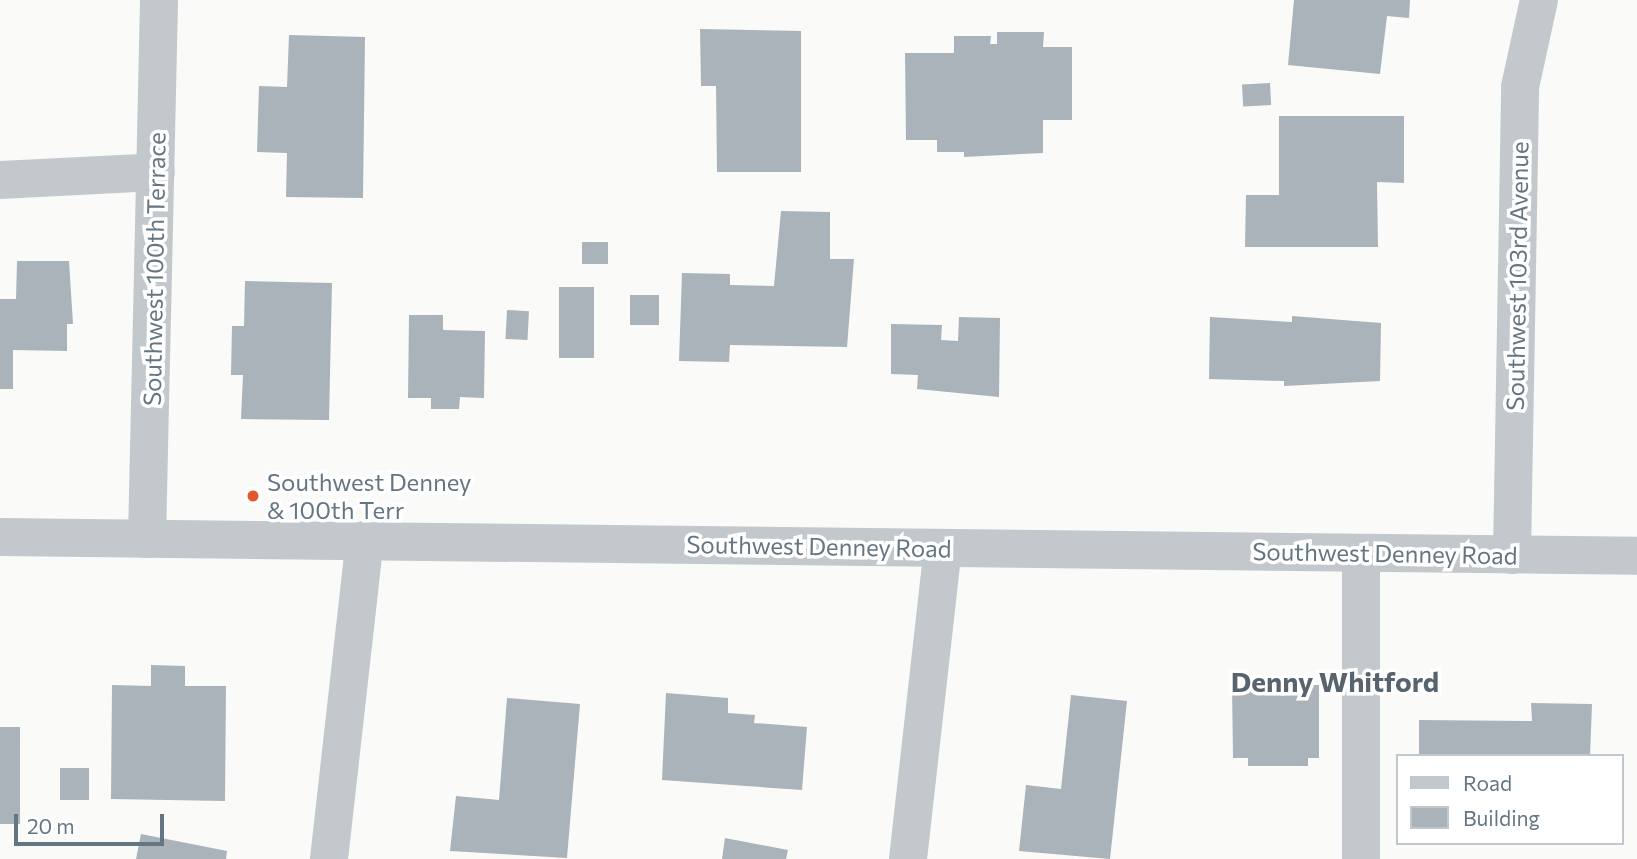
<!DOCTYPE html>
<style>
body{margin:0}
#map{position:relative;width:1637px;height:859px;overflow:hidden;background:#fafaf8;font-family:Commissioner,sans-serif}
div>[style]{position:absolute}
.building>*{inset:0;background:#aab3b9;transform-origin:0 0}
.minor>*{height:38px;margin:-19px;padding:0 19px;transform-origin:19px;border-radius:19px;background:#c3c8cc}
.dots>*{width:19px;height:19px;translate:-50% -50%;box-sizing:border-box;border:4px solid #fff;border-radius:50%}
span{translate:-50% -50%;white-space:nowrap;text-align:center;line-height:1.15;-webkit-text-stroke:7px #fff;paint-order:stroke}
.street-label{font-size:24px;color:#657683}
.poi-label{font-size:24px;color:#657683}
.left{translate:0 -50%;text-align:left}
.quarter-label{font-size:28px;color:#57646e;font-weight:700}
.legend{position:absolute;left:1396px;top:754px;width:228px;height:91px;box-sizing:border-box;background:#fff;border:2px solid #c1c8cd;margin:0;padding:9px 12px;list-style:none;font-size:21px;color:#657683}
.legend li{display:flex;align-items:center;gap:14px;height:35px}
.legend b{width:35px;border:2px solid #c1c8cd}
.scale{position:absolute;left:14px;top:814px;width:150px;height:32px;box-sizing:border-box;border:4px solid #657683;border-top:0;padding-left:9px;font-size:21px;line-height:24px;white-space:nowrap;color:#657683;-webkit-text-stroke:5px #fff;paint-order:stroke}
</style>
<div id="map">
<div class="building">
<i style="clip-path:polygon(1294px 0,1410px 0,1409px 18px,1387px 16px,1380px 74px,1288px 65px)"></i>
<i style="clip-path:polygon(700px 29px,801px 31px,801px 172px,717px 172px,716px 86px,701px 86px)"></i>
<i style="clip-path:polygon(997px 32px,1044px 32px,1043px 47px,1072px 47px,1072px 120px,1043px 120px,1043px 153px,964px 157px,964px 152px,937px 152px,937px 140px,906px 140px,905px 53px,954px 53px,954px 36px,991px 36px,990px 44px,997px 44px)"></i>
<i style="clip-path:polygon(289px 35px,365px 37px,363px 198px,286px 197px,287px 153px,257px 152px,259px 86px,287px 87px)"></i>
<i style="left:1270px;top:83px;width:22px;height:28px;rotate:87deg"></i>
<i style="clip-path:polygon(1279px 116px,1404px 116px,1404px 183px,1377px 182px,1378px 247px,1245px 247px,1246px 195px,1279px 195px)"></i>
<i style="clip-path:polygon(781px 211px,830px 212px,830px 259px,854px 259px,847px 347px,730px 345px,729px 362px,679px 361px,682px 273px,730px 274px,730px 285px,774px 286px)"></i>
<i style="left:582px;top:242px;width:26px;height:22px"></i>
<i style="clip-path:polygon(17px 261px,69px 261px,73px 324px,67px 324px,67px 351px,13px 350px,13px 389px,0 389px,0 299px,16px 299px)"></i>
<i style="clip-path:polygon(245px 281px,332px 283px,329px 420px,241px 419px,243px 375px,231px 375px,232px 326px,244px 326px)"></i>
<i style="left:559px;top:287px;width:35px;height:71px"></i>
<i style="left:630px;top:295px;width:29px;height:30px"></i>
<i style="left:507px;top:310px;width:22px;height:29px;rotate:3deg"></i>
<i style="clip-path:polygon(409px 315px,443px 315px,443px 330px,485px 331px,484px 398px,460px 397px,459px 409px,431px 409px,431px 398px,408px 398px)"></i>
<i style="clip-path:polygon(1292px 316px,1381px 323px,1380px 381px,1284px 386px,1284px 381px,1209px 379px,1210px 317px,1292px 322px)"></i>
<i style="clip-path:polygon(959px 317px,1000px 318px,999px 397px,917px 389px,918px 375px,891px 374px,891px 324px,942px 325px,941px 340px,958px 341px)"></i>
<i style="clip-path:polygon(151px 665px,185px 666px,185px 686px,226px 686px,225px 801px,111px 799px,112px 685px,151px 686px)"></i>
<i style="clip-path:polygon(1232px 685px,1319px 685px,1319px 758px,1308px 758px,1308px 766px,1248px 766px,1248px 758px,1233px 758px)"></i>
<i style="clip-path:polygon(666px 693px,728px 698px,728px 713px,755px 715px,754px 723px,807px 727px,802px 790px,662px 780px)"></i>
<i style="clip-path:polygon(1071px 695px,1127px 701px,1110px 859px,1019px 851px,1026px 785px,1061px 789px)"></i>
<i style="clip-path:polygon(507px 698px,580px 704px,567px 858px,450px 851px,456px 796px,499px 800px)"></i>
<i style="clip-path:polygon(1531px 703px,1592px 704px,1590px 756px,1419px 756px,1419px 720px,1532px 721px)"></i>
<i style="left:0;top:727px;width:20px;height:97px"></i>
<i style="left:60px;top:768px;width:29px;height:32px"></i>
<i style="clip-path:polygon(141px 834px,227px 851px,226px 859px,136px 859px)"></i>
<i style="clip-path:polygon(725px 838px,788px 850px,786px 859px,722px 859px)"></i>
</div>
<div class="minor">
<i style="left:0;top:180px;width:156px;rotate:-2.9deg"></i>
<i style="left:0;top:537px;width:1637px;rotate:0.66deg"></i>
<i style="left:147px;top:539px;width:539px;rotate:-88.72deg"></i>
<i style="left:1512px;top:555px;width:468px;rotate:-89deg"></i>
<i style="left:1520px;top:87px;width:89px;rotate:-77.7deg"></i>
<i style="left:329px;top:859px;width:321px;rotate:-83.6deg"></i>
<i style="left:908px;top:859px;width:313px;rotate:-83.6deg"></i>
<i style="left:1361px;top:859px;width:305px;rotate:-90deg"></i>
</div>
<div class="dots">
<i style="left:253px;top:496px;background:#e4572e"></i>
</div>
<div class="street-label">
<span style="left:154px;top:269px;rotate:-89deg">Southwest 100th Terrace</span>
<span style="left:1517px;top:276px;rotate:-89deg">Southwest 103rd Avenue</span>
<span style="left:819px;top:546px;rotate:1deg">Southwest Denney Road</span>
<span style="left:1385px;top:553px;rotate:1deg">Southwest Denney Road</span>
</div>
<div class="poi-label">
<span class="left" style="left:267px;top:496px">Southwest Denney<br>&amp; 100th Terr</span>
</div>
<div class="quarter-label">
<span style="left:1335px;top:681px">Denny Whitford</span>
</div>
<ul class="legend">
<li><b style="height:9px;background:#c3c8cc"></b>Road</li>
<li><b style="height:19px;background:#aab3b9"></b>Building</li>
</ul>
<div class="scale">20 m</div>
</div>
